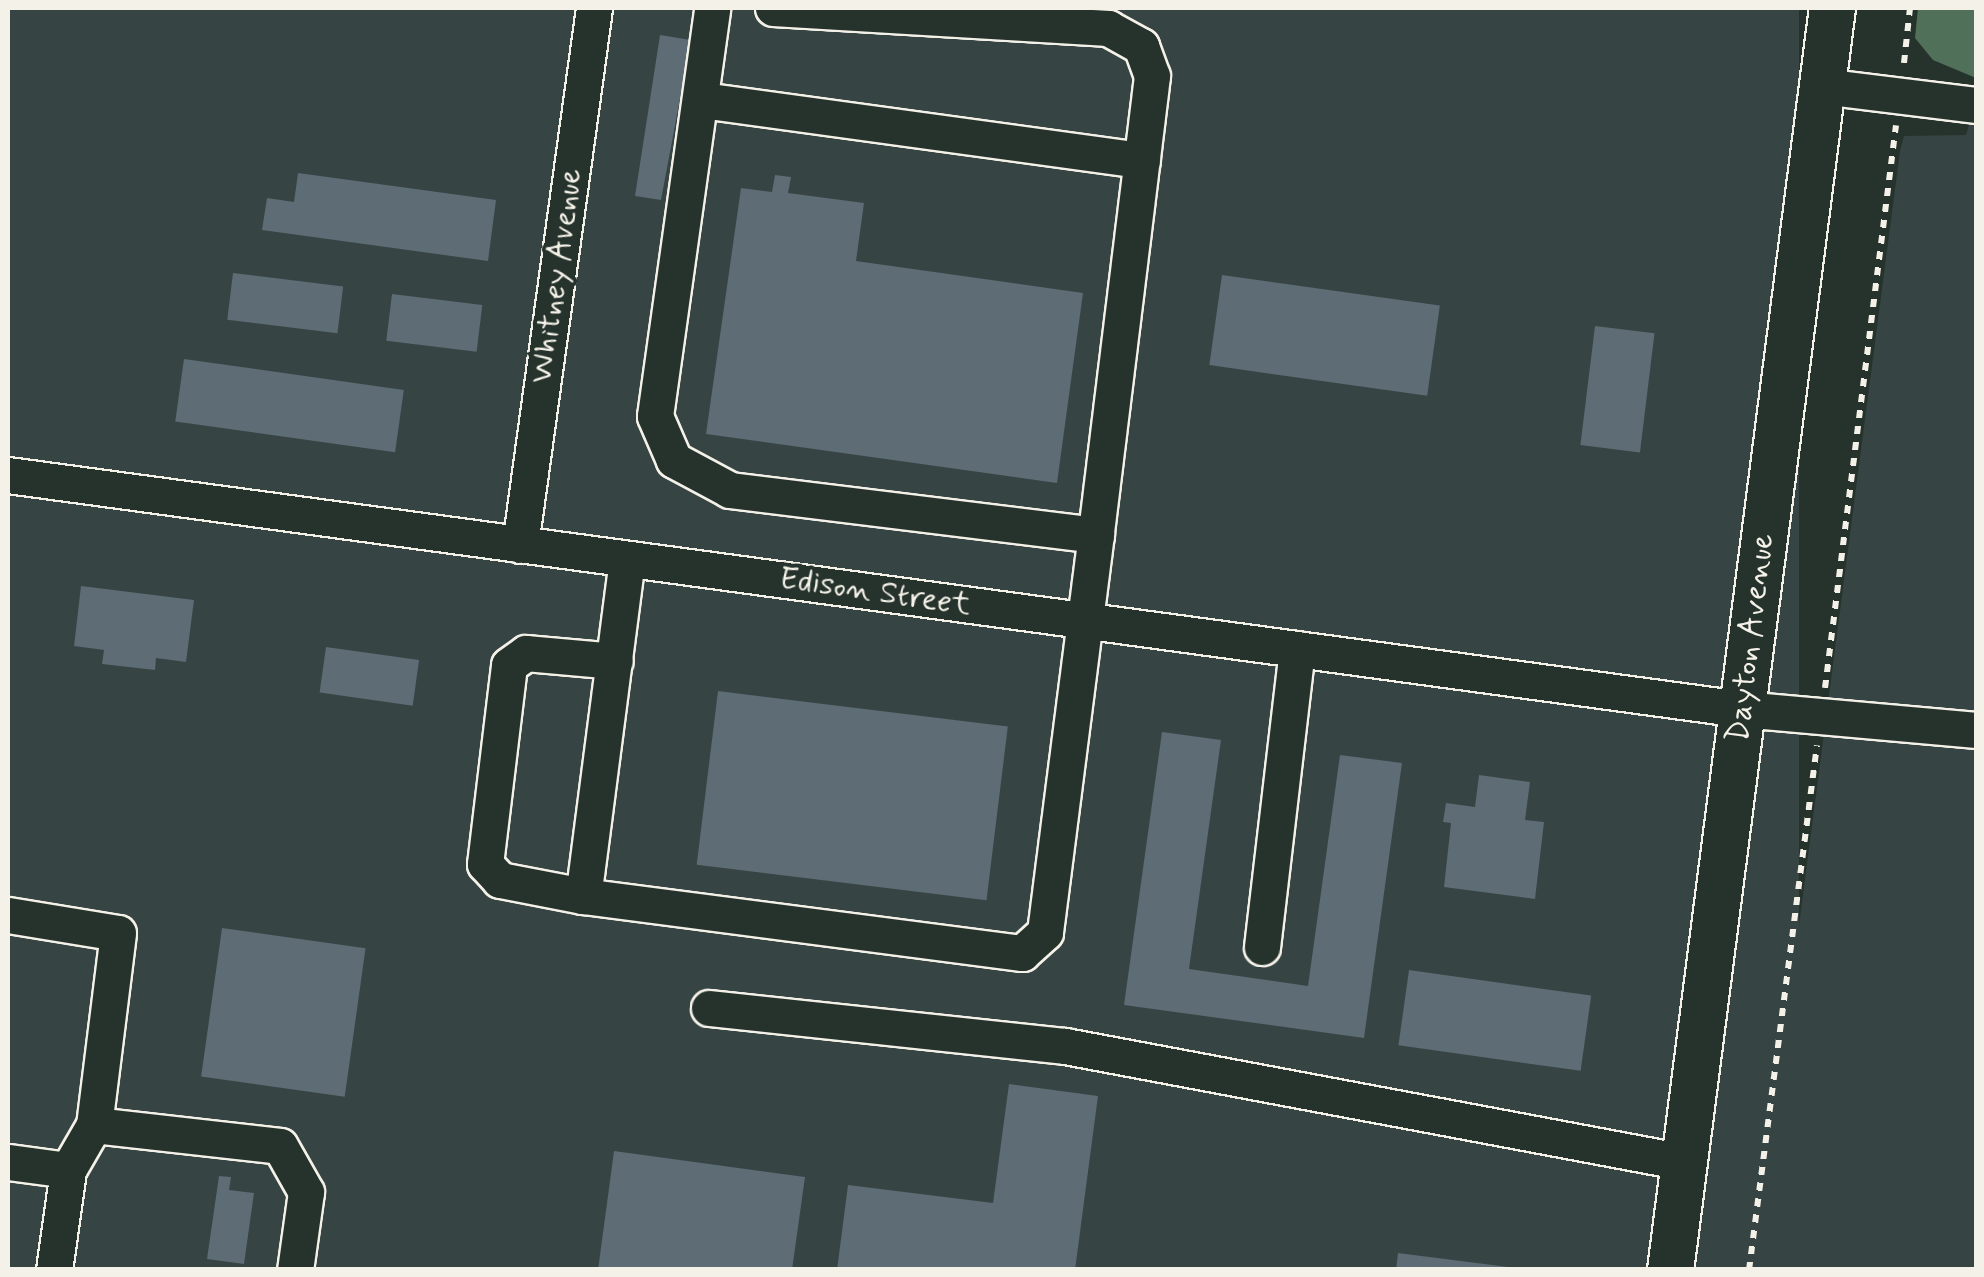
<!DOCTYPE html>
<style>
body{margin:0}
#map{position:relative;width:1984px;height:1277px;overflow:hidden;background:#26332d;font-family:Mynerve,sans-serif}
div>[style]{position:absolute}
.built>*{inset:0;background:#364443;transform-origin:0 0}
.green>*{inset:0;background:#517059}
.building>*{inset:0;background:#5d6c75;transform-origin:0 0}
.path>*{height:6px;margin-top:-3px;transform-origin:0;background:repeating-linear-gradient(90deg,#f4f1e8 0 8px,transparent 0 16px)}
.roads{filter:drop-shadow(2px 0 #f4f1e8) drop-shadow(-2px 0 #f4f1e8) drop-shadow(0 2px #f4f1e8) drop-shadow(0 -2px #f4f1e8)}
.minor>*{height:35px;margin:-17.5px;padding:0 17.5px;transform-origin:17.5px;border-radius:17.5px;background:#26332d}
.major>*{height:45px;margin:-22.5px;padding:0 22.5px;transform-origin:22.5px;border-radius:22.5px;background:#26332d}
span{translate:-50% -50%;white-space:nowrap;text-align:center;line-height:1.15;-webkit-text-stroke:8px #26332d;paint-order:stroke}
.street-label{font-size:32px;color:#f4f1e8}
.frame{position:absolute;inset:0;border:10px solid #f4f1e8;pointer-events:none}
</style>
<div id="map">
<div class="built">
<i style="left:8px;top:8px;width:1791px;height:1261px"></i>
<i style="clip-path:polygon(1976px 101px,1976px 1269px,1754px 1270px,1900px 151px,1904px 136px,1966px 135px)"></i>
</div>
<div class="green">
<i style="clip-path:polygon(1918px 8px,1976px 8px,1976px 78px,1933px 60px,1915px 38px)"></i>
</div>
<div class="building">
<i style="clip-path:polygon(660px 35px,691px 40px,661px 200px,635px 196px)"></i>
<i style="clip-path:polygon(298px 173px,496px 200px,488px 261px,262px 230px,267px 198px,294px 202px)"></i>
<i style="clip-path:polygon(775px 175px,791px 177px,788px 193px,864px 203px,856px 261px,1083px 293px,1057px 483px,706px 434px,741px 188px,772px 192px)"></i>
<i style="left:233px;top:273px;width:111px;height:47px;rotate:7deg"></i>
<i style="left:1222px;top:275px;width:220px;height:91px;rotate:8deg"></i>
<i style="left:392px;top:294px;width:91px;height:47px;rotate:7deg"></i>
<i style="left:1595px;top:326px;width:60px;height:120px;rotate:7deg"></i>
<i style="left:184px;top:359px;width:222px;height:63px;rotate:8deg"></i>
<i style="clip-path:polygon(81px 586px,194px 600px,186px 662px,156px 658px,155px 670px,102px 664px,104px 650px,74px 646px)"></i>
<i style="left:326px;top:647px;width:94px;height:46px;rotate:8deg"></i>
<i style="left:718px;top:691px;width:292px;height:175px;rotate:7deg"></i>
<i style="clip-path:polygon(1162px 732px,1221px 740px,1189px 969px,1308px 986px,1340px 755px,1402px 763px,1364px 1038px,1124px 1005px)"></i>
<i style="clip-path:polygon(1479px 775px,1530px 782px,1525px 820px,1544px 822px,1535px 899px,1444px 887px,1451px 823px,1443px 822px,1446px 803px,1475px 807px)"></i>
<i style="left:222px;top:928px;width:145px;height:150px;rotate:8deg"></i>
<i style="left:1409px;top:970px;width:184px;height:76px;rotate:8deg"></i>
<i style="clip-path:polygon(1009px 1084px,1098px 1096px,1075px 1270px,837px 1270px,848px 1185px,993px 1203px)"></i>
<i style="clip-path:polygon(614px 1151px,805px 1177px,792px 1270px,598px 1270px)"></i>
<i style="clip-path:polygon(219px 1176px,231px 1177px,229px 1190px,254px 1193px,244px 1264px,207px 1259px)"></i>
<i style="clip-path:polygon(1398px 1253px,1508px 1267px,1508px 1270px,1396px 1270px)"></i>
</div>
<div class="path">
<i style="left:1904px;top:63px;width:55px;rotate:-83.8deg"></i>
<i style="left:1825px;top:688px;width:567px;rotate:-82.81deg"></i>
<i style="left:1749px;top:1270px;width:529px;rotate:-82.62deg"></i>
</div>
<div class="roads">
<div class="minor">
<i style="left:773px;top:8px;width:336px;rotate:3.4deg"></i>
<i style="left:1108px;top:28px;width:38px;rotate:29deg"></i>
<i style="left:1141px;top:46px;width:32px;rotate:70deg"></i>
<i style="left:1152px;top:76px;width:462px;rotate:97deg"></i>
<i style="left:1822px;top:86px;width:155px;rotate:7deg"></i>
<i style="left:702px;top:100px;width:444px;rotate:7.8deg"></i>
<i style="left:8px;top:475px;width:1750px;rotate:7.69deg"></i>
<i style="left:1742px;top:709px;width:235px;rotate:5.1deg"></i>
<i style="left:520px;top:545px;width:542px;rotate:-82.15deg"></i>
<i style="left:627px;top:559px;width:340px;rotate:97.4deg"></i>
<i style="left:583px;top:896px;width:443px;rotate:7.4deg"></i>
<i style="left:1022px;top:953px;width:31px;rotate:-42deg"></i>
<i style="left:1045px;top:932px;width:400px;rotate:-82.7deg"></i>
<i style="left:1096px;top:535px;width:369px;rotate:-173deg"></i>
<i style="left:730px;top:490px;width:64px;rotate:-151.8deg"></i>
<i style="left:674px;top:460px;width:48px;rotate:-113.4deg"></i>
<i style="left:655px;top:416px;width:412px;rotate:-82deg"></i>
<i style="left:583px;top:896px;width:85px;rotate:-169.1deg"></i>
<i style="left:500px;top:880px;width:22px;rotate:-133deg"></i>
<i style="left:485px;top:864px;width:200px;rotate:-83.1deg"></i>
<i style="left:509px;top:665px;width:21px;rotate:-35deg"></i>
<i style="left:526px;top:653px;width:89px;rotate:5.1deg"></i>
<i style="left:8px;top:915px;width:111px;rotate:9.3deg"></i>
<i style="left:118px;top:933px;width:193px;rotate:97.1deg"></i>
<i style="left:94px;top:1125px;width:52px;rotate:120deg"></i>
<i style="left:68px;top:1170px;width:61px;rotate:-172.4deg"></i>
<i style="left:1262px;top:947px;width:300px;rotate:-83.3deg"></i>
<i style="left:709px;top:1008px;width:358px;rotate:6.1deg"></i>
<i style="left:1065px;top:1046px;width:630px;rotate:10.61deg"></i>
<i style="left:94px;top:1125px;width:187px;rotate:6.4deg"></i>
<i style="left:280px;top:1146px;width:53px;rotate:60.5deg"></i>
<i style="left:306px;top:1192px;width:79px;rotate:98deg"></i>
<i style="left:54px;top:1270px;width:101px;rotate:-82deg"></i>
</div>
<div class="major">
<i style="left:1670px;top:1270px;width:1272px;rotate:-82.69deg"></i>
</div>
</div>
<div class="street-label">
<span style="left:557px;top:276px;rotate:-82deg">Whitney Avenue</span>
<span style="left:875px;top:592px;rotate:8deg">Edison Street</span>
<span style="left:1751px;top:638px;rotate:-83deg">Dayton Avenue</span>
</div>
<div class="frame"></div>
</div>
